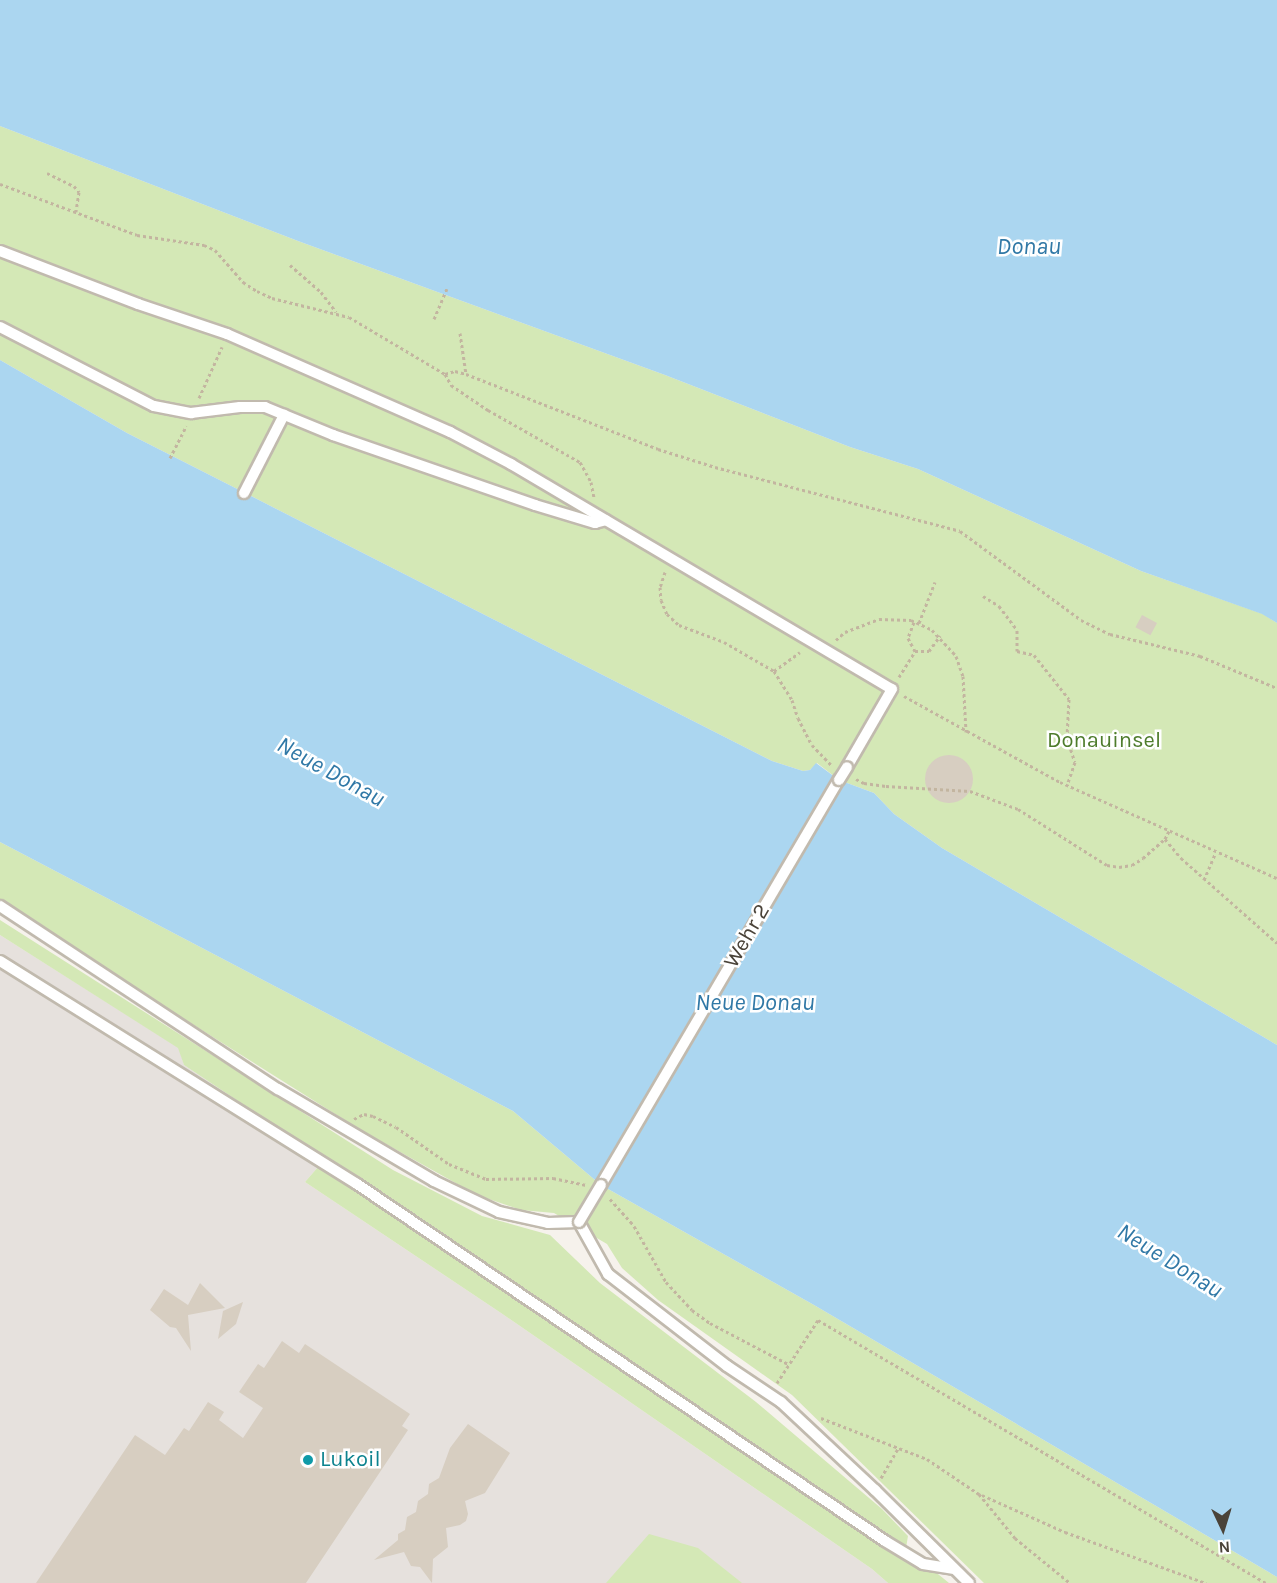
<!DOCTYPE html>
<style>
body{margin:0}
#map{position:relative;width:1277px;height:1583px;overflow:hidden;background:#f6f2ec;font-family:Karla,sans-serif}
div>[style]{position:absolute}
.industrial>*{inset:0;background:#e6e1dd}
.green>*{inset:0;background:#d4e8b6}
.water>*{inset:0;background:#abd6f0}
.building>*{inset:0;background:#d7cec1;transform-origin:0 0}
.round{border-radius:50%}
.path>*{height:3px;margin-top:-1.5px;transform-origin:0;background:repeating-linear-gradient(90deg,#c3b5a0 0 3px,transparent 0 6px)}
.roads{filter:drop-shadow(2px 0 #c1baae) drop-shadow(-2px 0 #c1baae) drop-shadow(0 2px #c1baae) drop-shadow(0 -2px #c1baae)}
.lane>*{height:10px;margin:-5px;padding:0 5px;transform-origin:5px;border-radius:5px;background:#fff}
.bridges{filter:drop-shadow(2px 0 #c1baae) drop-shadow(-2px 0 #c1baae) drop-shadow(0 2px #c1baae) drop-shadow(0 -2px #c1baae)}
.lane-bridge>*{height:10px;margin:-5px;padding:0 5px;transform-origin:5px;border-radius:5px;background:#fff}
.dots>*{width:16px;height:16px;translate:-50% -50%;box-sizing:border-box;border:3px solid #fff;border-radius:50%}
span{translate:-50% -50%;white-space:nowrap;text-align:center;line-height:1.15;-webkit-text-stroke:5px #fff;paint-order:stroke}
.park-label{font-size:22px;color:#4e7c2c}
.street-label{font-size:22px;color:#4a4339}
.culture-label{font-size:22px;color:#0d838f}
.left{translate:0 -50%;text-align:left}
.water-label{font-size:24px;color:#3078a6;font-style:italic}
.north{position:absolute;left:1193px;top:1499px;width:60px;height:60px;-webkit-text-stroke:4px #fff;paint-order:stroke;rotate:176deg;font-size:16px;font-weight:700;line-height:24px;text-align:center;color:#4a4339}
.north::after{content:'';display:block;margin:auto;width:21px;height:27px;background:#4a4339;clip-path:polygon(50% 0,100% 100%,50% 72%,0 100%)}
</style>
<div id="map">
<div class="industrial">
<i style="clip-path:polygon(0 935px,179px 1048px,184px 1065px,325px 1159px,305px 1182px,501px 1313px,872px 1569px,888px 1583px,0 1583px)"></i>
</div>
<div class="green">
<i style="clip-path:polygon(0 126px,298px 241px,665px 375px,850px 447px,918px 469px,1141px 571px,1263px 614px,1277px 623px,1277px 1045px,942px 848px,894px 814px,874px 793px,839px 780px,817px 763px,810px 770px,803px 771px,772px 761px,127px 433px,0 360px)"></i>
<i style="clip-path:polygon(0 842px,513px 1111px,601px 1185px,814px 1305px,1277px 1577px,1277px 1583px,984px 1583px,792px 1395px,658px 1300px,622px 1268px,607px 1244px,554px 1213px,521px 1210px,477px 1195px,359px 1129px,0 903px)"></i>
<i style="clip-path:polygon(0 920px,393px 1170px,482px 1216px,550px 1235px,600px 1283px,756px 1402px,882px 1509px,908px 1536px,906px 1548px,949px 1583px,888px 1583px,872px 1569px,501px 1313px,305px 1182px,325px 1159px,184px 1065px,178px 1048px,0 935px)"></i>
<i style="clip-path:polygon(649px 1534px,698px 1548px,742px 1583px,606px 1583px)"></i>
</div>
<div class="water">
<i style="clip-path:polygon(0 0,1277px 0,1277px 623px,1262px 614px,1141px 571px,918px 469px,850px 447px,665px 375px,298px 241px,0 126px)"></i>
<i style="clip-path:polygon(0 360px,127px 433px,772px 761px,803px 771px,810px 770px,816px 763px,839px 780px,874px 793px,894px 814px,942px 848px,1277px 1045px,1277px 1577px,814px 1305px,601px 1185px,513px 1111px,0 842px)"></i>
</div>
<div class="building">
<i style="left:1142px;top:615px;width:17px;height:14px;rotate:28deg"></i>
<i class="round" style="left:925px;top:755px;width:48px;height:48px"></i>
<i style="clip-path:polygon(200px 1283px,225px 1308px,188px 1315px,191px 1351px,176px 1328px,170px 1327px,150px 1310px,164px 1289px,188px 1305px)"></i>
<i style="clip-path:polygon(243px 1302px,236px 1324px,218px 1339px,223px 1311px)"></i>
<i style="clip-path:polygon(282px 1341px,299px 1353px,305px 1344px,410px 1414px,402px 1426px,408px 1430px,306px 1583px,36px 1583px,135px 1435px,165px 1455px,184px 1428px,189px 1431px,208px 1402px,224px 1412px,219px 1420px,243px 1438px,263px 1408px,239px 1392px,258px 1364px,264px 1368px)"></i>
<i style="clip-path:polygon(468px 1424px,510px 1453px,485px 1493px,465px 1501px,468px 1514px,466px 1521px,460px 1525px,446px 1528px,448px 1547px,433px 1559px,432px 1583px,420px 1567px,411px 1566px,404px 1552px,374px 1560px,398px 1540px,398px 1534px,405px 1530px,407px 1517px,416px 1512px,418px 1501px,428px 1494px,429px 1484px,439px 1478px,450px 1448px)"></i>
</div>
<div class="path">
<i style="left:47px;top:173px;width:30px;rotate:26deg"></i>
<i style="left:74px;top:186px;width:8px;rotate:50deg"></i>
<i style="left:79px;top:192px;width:20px;rotate:99deg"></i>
<i style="left:0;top:184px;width:146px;rotate:20.4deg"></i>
<i style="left:137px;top:235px;width:68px;rotate:8.5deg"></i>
<i style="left:204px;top:245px;width:12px;rotate:24deg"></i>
<i style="left:215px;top:250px;width:43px;rotate:48.8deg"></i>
<i style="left:243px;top:282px;width:17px;rotate:33deg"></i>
<i style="left:257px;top:291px;width:17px;rotate:25deg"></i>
<i style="left:272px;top:298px;width:79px;rotate:13.9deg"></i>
<i style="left:349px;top:317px;width:112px;rotate:30.7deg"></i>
<i style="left:445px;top:374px;width:10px;rotate:-17deg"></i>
<i style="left:455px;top:371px;width:11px;rotate:15deg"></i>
<i style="left:466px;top:374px;width:206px;rotate:21.3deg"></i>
<i style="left:658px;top:449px;width:60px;rotate:17.5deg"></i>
<i style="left:715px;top:467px;width:253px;rotate:14.6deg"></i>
<i style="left:960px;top:531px;width:150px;rotate:36.3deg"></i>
<i style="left:1081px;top:620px;width:32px;rotate:26deg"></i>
<i style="left:1110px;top:634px;width:93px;rotate:13.7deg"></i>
<i style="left:1200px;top:656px;width:83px;rotate:22.6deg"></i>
<i style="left:290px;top:265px;width:41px;rotate:41.1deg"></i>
<i style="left:321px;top:292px;width:25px;rotate:53deg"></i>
<i style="left:434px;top:319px;width:33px;rotate:-67deg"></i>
<i style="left:460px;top:333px;width:41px;rotate:81.7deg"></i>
<i style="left:445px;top:374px;width:13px;rotate:61deg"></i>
<i style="left:451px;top:385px;width:45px;rotate:34deg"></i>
<i style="left:488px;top:410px;width:106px;rotate:29.5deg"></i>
<i style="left:580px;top:462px;width:23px;rotate:61deg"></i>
<i style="left:591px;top:482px;width:16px;rotate:79deg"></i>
<i style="left:199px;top:398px;width:56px;rotate:-65.7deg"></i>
<i style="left:170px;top:458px;width:36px;rotate:-63deg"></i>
<i style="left:665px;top:572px;width:16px;rotate:108deg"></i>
<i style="left:660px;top:587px;width:13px;rotate:86deg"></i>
<i style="left:661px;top:600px;width:15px;rotate:67deg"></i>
<i style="left:667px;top:614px;width:16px;rotate:43deg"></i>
<i style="left:679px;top:625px;width:48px;rotate:20.7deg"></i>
<i style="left:724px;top:642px;width:58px;rotate:30.1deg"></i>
<i style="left:774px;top:671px;width:34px;rotate:58deg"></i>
<i style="left:792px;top:700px;width:19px;rotate:72deg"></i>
<i style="left:798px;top:718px;width:30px;rotate:63deg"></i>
<i style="left:812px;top:745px;width:28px;rotate:46deg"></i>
<i style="left:983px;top:596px;width:19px;rotate:32deg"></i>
<i style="left:999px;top:606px;width:30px;rotate:53deg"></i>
<i style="left:1017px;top:630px;width:21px;rotate:90deg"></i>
<i style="left:1017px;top:651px;width:17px;rotate:13deg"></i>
<i style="left:1034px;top:655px;width:56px;rotate:51.5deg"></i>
<i style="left:1069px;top:699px;width:39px;rotate:93deg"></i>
<i style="left:1067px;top:738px;width:25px;rotate:72deg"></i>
<i style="left:1075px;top:762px;width:24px;rotate:109deg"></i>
<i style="left:914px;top:622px;width:17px;rotate:111deg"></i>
<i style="left:908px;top:638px;width:15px;rotate:62deg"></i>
<i style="left:915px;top:651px;width:14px"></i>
<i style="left:929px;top:651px;width:19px;rotate:-54deg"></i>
<i style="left:919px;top:623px;width:44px;rotate:-68.7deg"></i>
<i style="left:836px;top:640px;width:12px;rotate:-42deg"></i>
<i style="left:845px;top:632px;width:36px;rotate:-21deg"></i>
<i style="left:879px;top:619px;width:32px;rotate:2deg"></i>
<i style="left:911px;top:620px;width:23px;rotate:25deg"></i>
<i style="left:932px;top:630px;width:35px;rotate:47deg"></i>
<i style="left:956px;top:656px;width:21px;rotate:71deg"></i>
<i style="left:963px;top:676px;width:56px;rotate:86.9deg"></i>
<i style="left:774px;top:671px;width:32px;rotate:-36deg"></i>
<i style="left:899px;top:677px;width:31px;rotate:-58deg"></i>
<i style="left:904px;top:696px;width:178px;rotate:28.9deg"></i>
<i style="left:1060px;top:782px;width:237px;rotate:23.9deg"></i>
<i style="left:856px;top:779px;width:9px;rotate:27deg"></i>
<i style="left:864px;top:783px;width:22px;rotate:8deg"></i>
<i style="left:886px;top:786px;width:84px;rotate:3.4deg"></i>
<i style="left:970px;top:791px;width:51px;rotate:20.6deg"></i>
<i style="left:1018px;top:809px;width:105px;rotate:32.2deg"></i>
<i style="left:1107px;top:865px;width:12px;rotate:9deg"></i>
<i style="left:1119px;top:867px;width:13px;rotate:-9deg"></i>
<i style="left:1132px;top:865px;width:13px;rotate:-32deg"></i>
<i style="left:1143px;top:858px;width:29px;rotate:-41deg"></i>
<i style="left:1169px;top:831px;width:9px;rotate:117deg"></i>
<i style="left:1165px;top:839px;width:25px;rotate:50deg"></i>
<i style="left:1181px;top:858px;width:128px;rotate:41.5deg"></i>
<i style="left:1204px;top:880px;width:30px;rotate:-67deg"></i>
<i style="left:354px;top:1119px;width:11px;rotate:-27deg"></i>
<i style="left:364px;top:1114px;width:9px;rotate:13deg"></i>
<i style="left:373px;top:1116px;width:25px;rotate:26deg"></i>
<i style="left:396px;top:1127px;width:65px;rotate:34.9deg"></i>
<i style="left:449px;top:1164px;width:40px;rotate:22deg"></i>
<i style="left:486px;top:1179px;width:67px;rotate:-0.9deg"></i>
<i style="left:553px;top:1178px;width:34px;rotate:12deg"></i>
<i style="left:610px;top:1199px;width:36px;rotate:48deg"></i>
<i style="left:634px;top:1226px;width:64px;rotate:60.3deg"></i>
<i style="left:666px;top:1282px;width:38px;rotate:47deg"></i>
<i style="left:692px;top:1310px;width:22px;rotate:36deg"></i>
<i style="left:710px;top:1323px;width:88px;rotate:27.7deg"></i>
<i style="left:777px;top:1383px;width:75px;rotate:-56.9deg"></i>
<i style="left:818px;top:1320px;width:519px;rotate:30.42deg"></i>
<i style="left:821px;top:1418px;width:114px;rotate:21.1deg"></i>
<i style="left:927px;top:1459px;width:63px;rotate:33.9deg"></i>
<i style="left:979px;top:1494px;width:57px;rotate:50.7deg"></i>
<i style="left:1015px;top:1538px;width:71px;rotate:39.3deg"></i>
<i style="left:881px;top:1478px;width:34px;rotate:-60deg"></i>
<i style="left:982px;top:1495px;width:91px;rotate:24deg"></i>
<i style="left:1065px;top:1532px;width:150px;rotate:19.9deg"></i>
</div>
<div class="roads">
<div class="lane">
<i style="left:0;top:251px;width:148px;rotate:21deg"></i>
<i style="left:138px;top:304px;width:94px;rotate:18.6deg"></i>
<i style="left:227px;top:334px;width:244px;rotate:23.7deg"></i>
<i style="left:450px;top:432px;width:69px;rotate:27.7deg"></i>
<i style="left:511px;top:464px;width:442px;rotate:30.6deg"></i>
<i style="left:892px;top:689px;width:90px;rotate:120deg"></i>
<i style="left:0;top:327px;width:173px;rotate:27.2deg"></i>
<i style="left:154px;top:406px;width:38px;rotate:11deg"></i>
<i style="left:191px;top:413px;width:49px;rotate:-7deg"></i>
<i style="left:240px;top:407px;width:25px"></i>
<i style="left:265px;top:407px;width:74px;rotate:22.4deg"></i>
<i style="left:333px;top:435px;width:214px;rotate:19.1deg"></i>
<i style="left:535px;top:505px;width:63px;rotate:16.7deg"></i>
<i style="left:595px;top:523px;width:11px;rotate:-15deg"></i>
<i style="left:244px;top:493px;width:88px;rotate:-62.9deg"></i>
<i style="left:0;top:906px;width:333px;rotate:33.4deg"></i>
<i style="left:278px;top:1089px;width:181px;rotate:30.5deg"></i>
<i style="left:434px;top:1181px;width:72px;rotate:25.5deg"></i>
<i style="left:499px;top:1212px;width:50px;rotate:12.7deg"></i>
<i style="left:548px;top:1223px;width:31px;rotate:-2deg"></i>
<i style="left:579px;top:1222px;width:60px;rotate:60.9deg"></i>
<i style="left:608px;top:1274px;width:150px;rotate:37.7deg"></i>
<i style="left:727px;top:1366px;width:65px;rotate:33.7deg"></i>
<i style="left:781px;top:1402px;width:129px;rotate:43.1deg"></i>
<i style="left:875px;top:1490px;width:132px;rotate:44.7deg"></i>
<i style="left:0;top:961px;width:421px;rotate:32deg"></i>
<i style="left:357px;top:1184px;width:637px;rotate:34.06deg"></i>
<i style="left:885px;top:1541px;width:44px;rotate:31.2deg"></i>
<i style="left:923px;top:1564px;width:30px;rotate:9deg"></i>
<i style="left:601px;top:1185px;width:470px;rotate:-59.6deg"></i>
</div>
</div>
<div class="bridges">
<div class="lane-bridge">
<i style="left:839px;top:780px;width:15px;rotate:-58deg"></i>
<i style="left:579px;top:1222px;width:43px;rotate:-59.3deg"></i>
</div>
</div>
<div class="dots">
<i style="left:308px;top:1460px;background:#0f9aa8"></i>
</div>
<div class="park-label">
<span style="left:1104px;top:741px">Donauinsel</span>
</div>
<div class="street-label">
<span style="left:747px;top:936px;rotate:-60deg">Wehr 2</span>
</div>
<div class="culture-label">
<span class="left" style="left:320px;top:1460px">Lukoil</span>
</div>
<div class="water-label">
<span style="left:1029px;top:247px">Donau</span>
<span style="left:331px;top:772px;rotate:29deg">Neue Donau</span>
<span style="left:755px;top:1003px">Neue Donau</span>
<span style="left:1170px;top:1261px;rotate:32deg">Neue Donau</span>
</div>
<div class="north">N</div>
</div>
